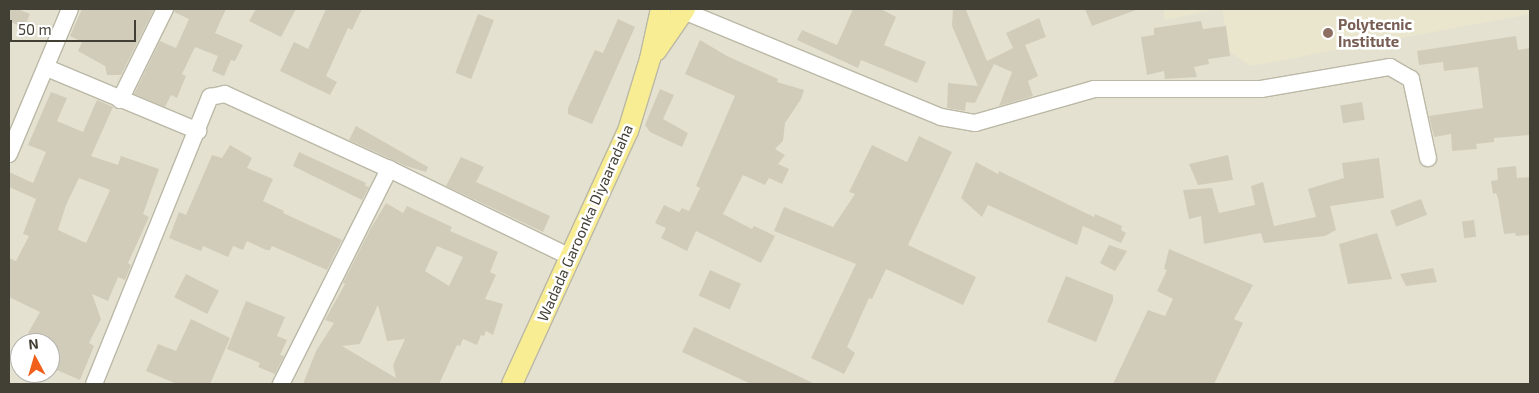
<!DOCTYPE html>
<style>
body{margin:0}
#map{position:relative;width:1539px;height:393px;overflow:hidden;background:#f1efe3;font-family:"Exo 2",sans-serif}
div>[style]{position:absolute}
.residential>*{inset:0;background:#e4e1d1}
.education>*{inset:0;background:#e9e6cd}
.building>*{inset:0;background:#d1ccb9;transform-origin:0 0}
.roads{filter:drop-shadow(1px 0 #bbb8a6) drop-shadow(-1px 0 #bbb8a6) drop-shadow(0 1px #bbb8a6) drop-shadow(0 -1px #bbb8a6)}
.minor>*{height:16px;margin:-8px;padding:0 8px;transform-origin:8px;border-radius:8px;background:#fff}
.major>*{height:20px;margin:-10px;padding:0 10px;transform-origin:10px;border-radius:10px;background:#f9ed93}
.dots>*{width:14px;height:14px;translate:-50% -50%;box-sizing:border-box;border:2px solid #fff;border-radius:50%}
span{translate:-50% -50%;white-space:nowrap;text-align:center;line-height:1.15;-webkit-text-stroke:5px #fff;paint-order:stroke}
.education-label{font-size:15px;color:#785e54;font-weight:700}
.left{translate:0 -50%;text-align:left}
.street-label{font-size:15px;color:#423f34}
.frame{position:absolute;inset:0;border:10px solid #423f34;pointer-events:none}
.north{position:absolute;left:10px;top:333px;width:50px;height:50px;box-sizing:border-box;background:#fff;border:1px solid #b3b2ae;border-radius:50%;rotate:354deg;font-size:14px;font-weight:700;line-height:20px;text-align:center;color:#423f34}
.north::after{content:'';display:block;margin:auto;width:18px;height:22px;background:#f05f1b;clip-path:polygon(50% 0,100% 100%,50% 72%,0 100%)}
.scale{position:absolute;left:10px;top:20px;width:126px;height:22px;box-sizing:border-box;border:2px solid #423f34;border-top:0;padding-left:6px;font-size:15px;line-height:18px;white-space:nowrap;color:#423f34;-webkit-text-stroke:4px #fff;paint-order:stroke}
</style>
<div id="map">
<div class="residential">
<i style="clip-path:polygon(evenodd,9px 9px,1530px 9px,1530px 384px,9px 384px,9px 9px,20px 343px,50px 343px,50px 373px,20px 373px,20px 343px)"></i>
</div>
<div class="education">
<i style="clip-path:polygon(1163px 9px,1218px 9px,1165px 20px)"></i>
<i style="clip-path:polygon(1222px 9px,1530px 9px,1530px 14px,1251px 66px,1230px 52px)"></i>
</div>
<div class="building">
<i style="clip-path:polygon(9px 9px,18px 9px,30px 14px,24px 28px,9px 21px)"></i>
<i style="clip-path:polygon(82px 9px,154px 9px,121px 75px,107px 75px,105px 66px,78px 51px,82px 42px,70px 36px)"></i>
<i style="clip-path:polygon(175px 9px,226px 9px,215px 33px,243px 45px,235px 61px,231px 60px,224px 76px,212px 71px,218px 56px,195px 47px,182px 74px,186px 76px,177px 98px,171px 95px,165px 107px,134px 94px,160px 41px,176px 48px,189px 19px,174px 12px)"></i>
<i style="clip-path:polygon(256px 9px,296px 9px,281px 37px,249px 21px)"></i>
<i style="clip-path:polygon(326px 9px,362px 9px,352px 30px,348px 28px,326px 76px,337px 82px,330px 95px,280px 71px,294px 42px,308px 49px)"></i>
<i style="clip-path:polygon(853px 9px,881px 9px,896px 17px,884px 45px,926px 62px,917px 83px,861px 60px,858px 68px,797px 40px,802px 30px,837px 45px)"></i>
<i style="clip-path:polygon(953px 9px,966px 10px,987px 61px,1013px 48px,1006px 33px,1039px 18px,1046px 37px,1025px 45px,1038px 76px,1028px 81px,1033px 96px,999px 106px,1012px 72px,994px 64px,975px 103px,966px 102px,965px 111px,947px 108px,948px 83px,978px 86px,952px 26px)"></i>
<i style="clip-path:polygon(1085px 9px,1135px 9px,1136px 10px,1092px 26px)"></i>
<i style="left:478px;top:14px;width:17px;height:63px;rotate:21deg"></i>
<i style="clip-path:polygon(618px 19px,635px 27px,592px 124px,568px 114px,568px 108px,595px 50px,603px 53px)"></i>
<i style="clip-path:polygon(1201px 21px,1203px 29px,1226px 26px,1230px 56px,1208px 59px,1209px 64px,1194px 67px,1197px 77px,1165px 79px,1164px 71px,1147px 75px,1141px 37px,1154px 35px,1154px 28px)"></i>
<i style="clip-path:polygon(1516px 36px,1518px 50px,1530px 48px,1530px 135px,1494px 138px,1494px 142px,1476px 144px,1477px 149px,1452px 151px,1451px 134px,1434px 137px,1429px 116px,1483px 108px,1478px 67px,1444px 71px,1443px 62px,1419px 65px,1417px 51px)"></i>
<i style="clip-path:polygon(700px 40px,727px 56px,778px 79px,777px 82px,804px 90px,801px 99px,785px 123px,783px 141px,775px 149px,785px 155px,778px 164px,789px 169px,782px 184px,769px 178px,765px 185px,743px 175px,723px 214px,752px 229px,754px 226px,775px 236px,761px 263px,696px 231px,687px 251px,661px 238px,666px 228px,655px 223px,664px 205px,679px 212px,682px 208px,689px 211px,700px 188px,696px 186px,735px 96px,685px 74px)"></i>
<i style="clip-path:polygon(660px 89px,674px 95px,663px 119px,688px 133px,682px 147px,650px 132px,645px 125px)"></i>
<i style="clip-path:polygon(evenodd,51px 92px,67px 98px,57px 121px,83px 132px,97px 100px,113px 107px,91px 156px,118px 165px,121px 156px,159px 169px,143px 214px,149px 217px,128px 263px,131px 265px,125px 280px,118px 277px,108px 301px,92px 294px,101px 319px,89px 343px,94px 346px,80px 380px,50px 367px,50px 343px,45px 343px,28px 333px,40px 312px,9px 297px,9px 258px,16px 261px,29px 236px,23px 234px,36px 199px,9px 187px,9px 172px,33px 183px,46px 152px,28px 145px,51px 92px,79px 178px,110px 190px,86px 243px,58px 230px,66px 205px,79px 178px)"></i>
<i style="left:1362px;top:102px;width:18px;height:22px;rotate:81deg"></i>
<i style="clip-path:polygon(356px 126px,428px 167px,426px 172px,406px 166px,349px 140px)"></i>
<i style="clip-path:polygon(919px 136px,952px 152px,908px 245px,976px 277px,963px 305px,886px 269px,872px 299px,869px 298px,847px 347px,855px 353px,844px 374px,811px 358px,856px 264px,774px 231px,784px 207px,833px 227px,855px 194px,849px 192px,872px 145px,907px 162px)"></i>
<i style="clip-path:polygon(230px 145px,252px 158px,247px 168px,273px 179px,263px 201px,284px 211px,283px 213px,342px 240px,327px 270px,272px 246px,270px 250px,266px 250px,247px 241px,243px 250px,233px 246px,228px 257px,203px 246px,201px 251px,169px 238px,179px 212px,186px 215px,212px 155px,222px 158px)"></i>
<i style="clip-path:polygon(299px 152px,366px 183px,365px 186px,369px 187px,362px 200px,293px 166px)"></i>
<i style="clip-path:polygon(1228px 155px,1233px 180px,1198px 185px,1189px 164px)"></i>
<i style="clip-path:polygon(461px 157px,484px 167px,476px 182px,550px 216px,543px 232px,446px 186px)"></i>
<i style="clip-path:polygon(1379px 158px,1384px 198px,1330px 206px,1336px 230px,1325px 236px,1264px 243px,1261px 233px,1204px 244px,1201px 216px,1189px 219px,1183px 190px,1212px 188px,1219px 213px,1255px 205px,1251px 186px,1263px 182px,1274px 226px,1316px 217px,1308px 189px,1344px 178px,1342px 163px)"></i>
<i style="clip-path:polygon(976px 162px,998px 174px,999px 171px,1094px 217px,1095px 214px,1122px 226px,1121px 230px,1126px 233px,1121px 243px,1083px 226px,1077px 245px,988px 205px,982px 217px,961px 198px)"></i>
<i style="clip-path:polygon(1516px 166px,1517px 178px,1530px 177px,1530px 235px,1516px 236px,1515px 233px,1504px 234px,1498px 198px,1496px 193px,1493px 194px,1491px 181px,1498px 180px,1497px 168px)"></i>
<i style="left:1421px;top:199px;width:17px;height:33px;rotate:69deg"></i>
<i style="clip-path:polygon(evenodd,386px 203px,403px 213px,407px 206px,452px 227px,450px 231px,498px 252px,490px 272px,496px 275px,485px 299px,503px 304px,493px 335px,486px 331px,484px 336px,481px 335px,477px 345px,463px 339px,460px 346px,457px 345px,439px 384px,303px 384px,316px 351px,334px 323px,325px 320px,345px 284px,343px 283px,371px 228px,386px 203px,437px 246px,463px 257px,449px 286px,425px 271px,437px 246px,386px 203px,378px 305px,387px 341px,405px 339px,393px 365px,396px 378px,342px 346px,360px 344px,378px 305px)"></i>
<i style="left:1474px;top:220px;width:17px;height:12px;rotate:83deg"></i>
<i style="clip-path:polygon(1377px 233px,1392px 279px,1348px 284px,1339px 244px)"></i>
<i style="clip-path:polygon(1109px 245px,1127px 251px,1115px 271px,1100px 263px)"></i>
<i style="clip-path:polygon(1169px 249px,1253px 285px,1234px 319px,1243px 323px,1214px 384px,1113px 384px,1148px 310px,1165px 316px,1173px 299px,1157px 291px,1167px 270px,1164px 269px)"></i>
<i style="clip-path:polygon(1433px 268px,1437px 282px,1406px 286px,1400px 274px)"></i>
<i style="left:710px;top:270px;width:34px;height:28px;rotate:24deg"></i>
<i style="left:186px;top:274px;width:37px;height:26px;rotate:27deg"></i>
<i style="clip-path:polygon(1066px 276px,1113px 295px,1113px 301px,1096px 342px,1047px 322px)"></i>
<i style="clip-path:polygon(246px 301px,285px 317px,277px 336px,287px 340px,280px 355px,284px 356px,275px 374px,258px 367px,260px 363px,227px 349px)"></i>
<i style="clip-path:polygon(191px 319px,230px 338px,210px 384px,177px 384px,146px 371px,158px 344px,176px 351px)"></i>
<i style="clip-path:polygon(694px 327px,773px 364px,815px 384px,751px 384px,682px 352px)"></i>
</div>
<div class="roads">
<div class="minor">
<i style="left:679px;top:9px;width:283px;rotate:22.4deg"></i>
<i style="left:941px;top:117px;width:35px;rotate:10deg"></i>
<i style="left:975px;top:123px;width:124px;rotate:-15.9deg"></i>
<i style="left:1094px;top:89px;width:167px"></i>
<i style="left:1261px;top:89px;width:131px;rotate:-9.7deg"></i>
<i style="left:1390px;top:67px;width:24px;rotate:30deg"></i>
<i style="left:1411px;top:79px;width:81px;rotate:77.9deg"></i>
<i style="left:47px;top:68px;width:164px;rotate:22.6deg"></i>
<i style="left:120px;top:100px;width:102px;rotate:-63.7deg"></i>
<i style="left:9px;top:154px;width:157px;rotate:-67.2deg"></i>
<i style="left:94px;top:384px;width:310px;rotate:-68deg"></i>
<i style="left:210px;top:97px;width:15px;rotate:-11deg"></i>
<i style="left:225px;top:94px;width:180px;rotate:24.6deg"></i>
<i style="left:389px;top:169px;width:203px;rotate:25.9deg"></i>
<i style="left:281px;top:384px;width:241px;rotate:-63.3deg"></i>
</div>
<div class="major">
<i style="left:656px;top:51px;width:51px;rotate:-55.4deg"></i>
<i style="left:512px;top:384px;width:278px;rotate:-65.4deg"></i>
<i style="left:628px;top:131px;width:75px;rotate:-73deg"></i>
<i style="left:650px;top:59px;width:51px;rotate:-77.6deg"></i>
</div>
</div>
<div class="dots">
<i style="left:1328px;top:33px;background:#8d6e63"></i>
</div>
<div class="education-label">
<span class="left" style="left:1338px;top:33px">Polytecnic<br>Institute</span>
</div>
<div class="street-label">
<span style="left:585px;top:223px;rotate:-66deg">Wadada Garoonka Diyaaradaha</span>
</div>
<div class="frame"></div>
<div class="north">N</div>
<div class="scale">50 m</div>
</div>
